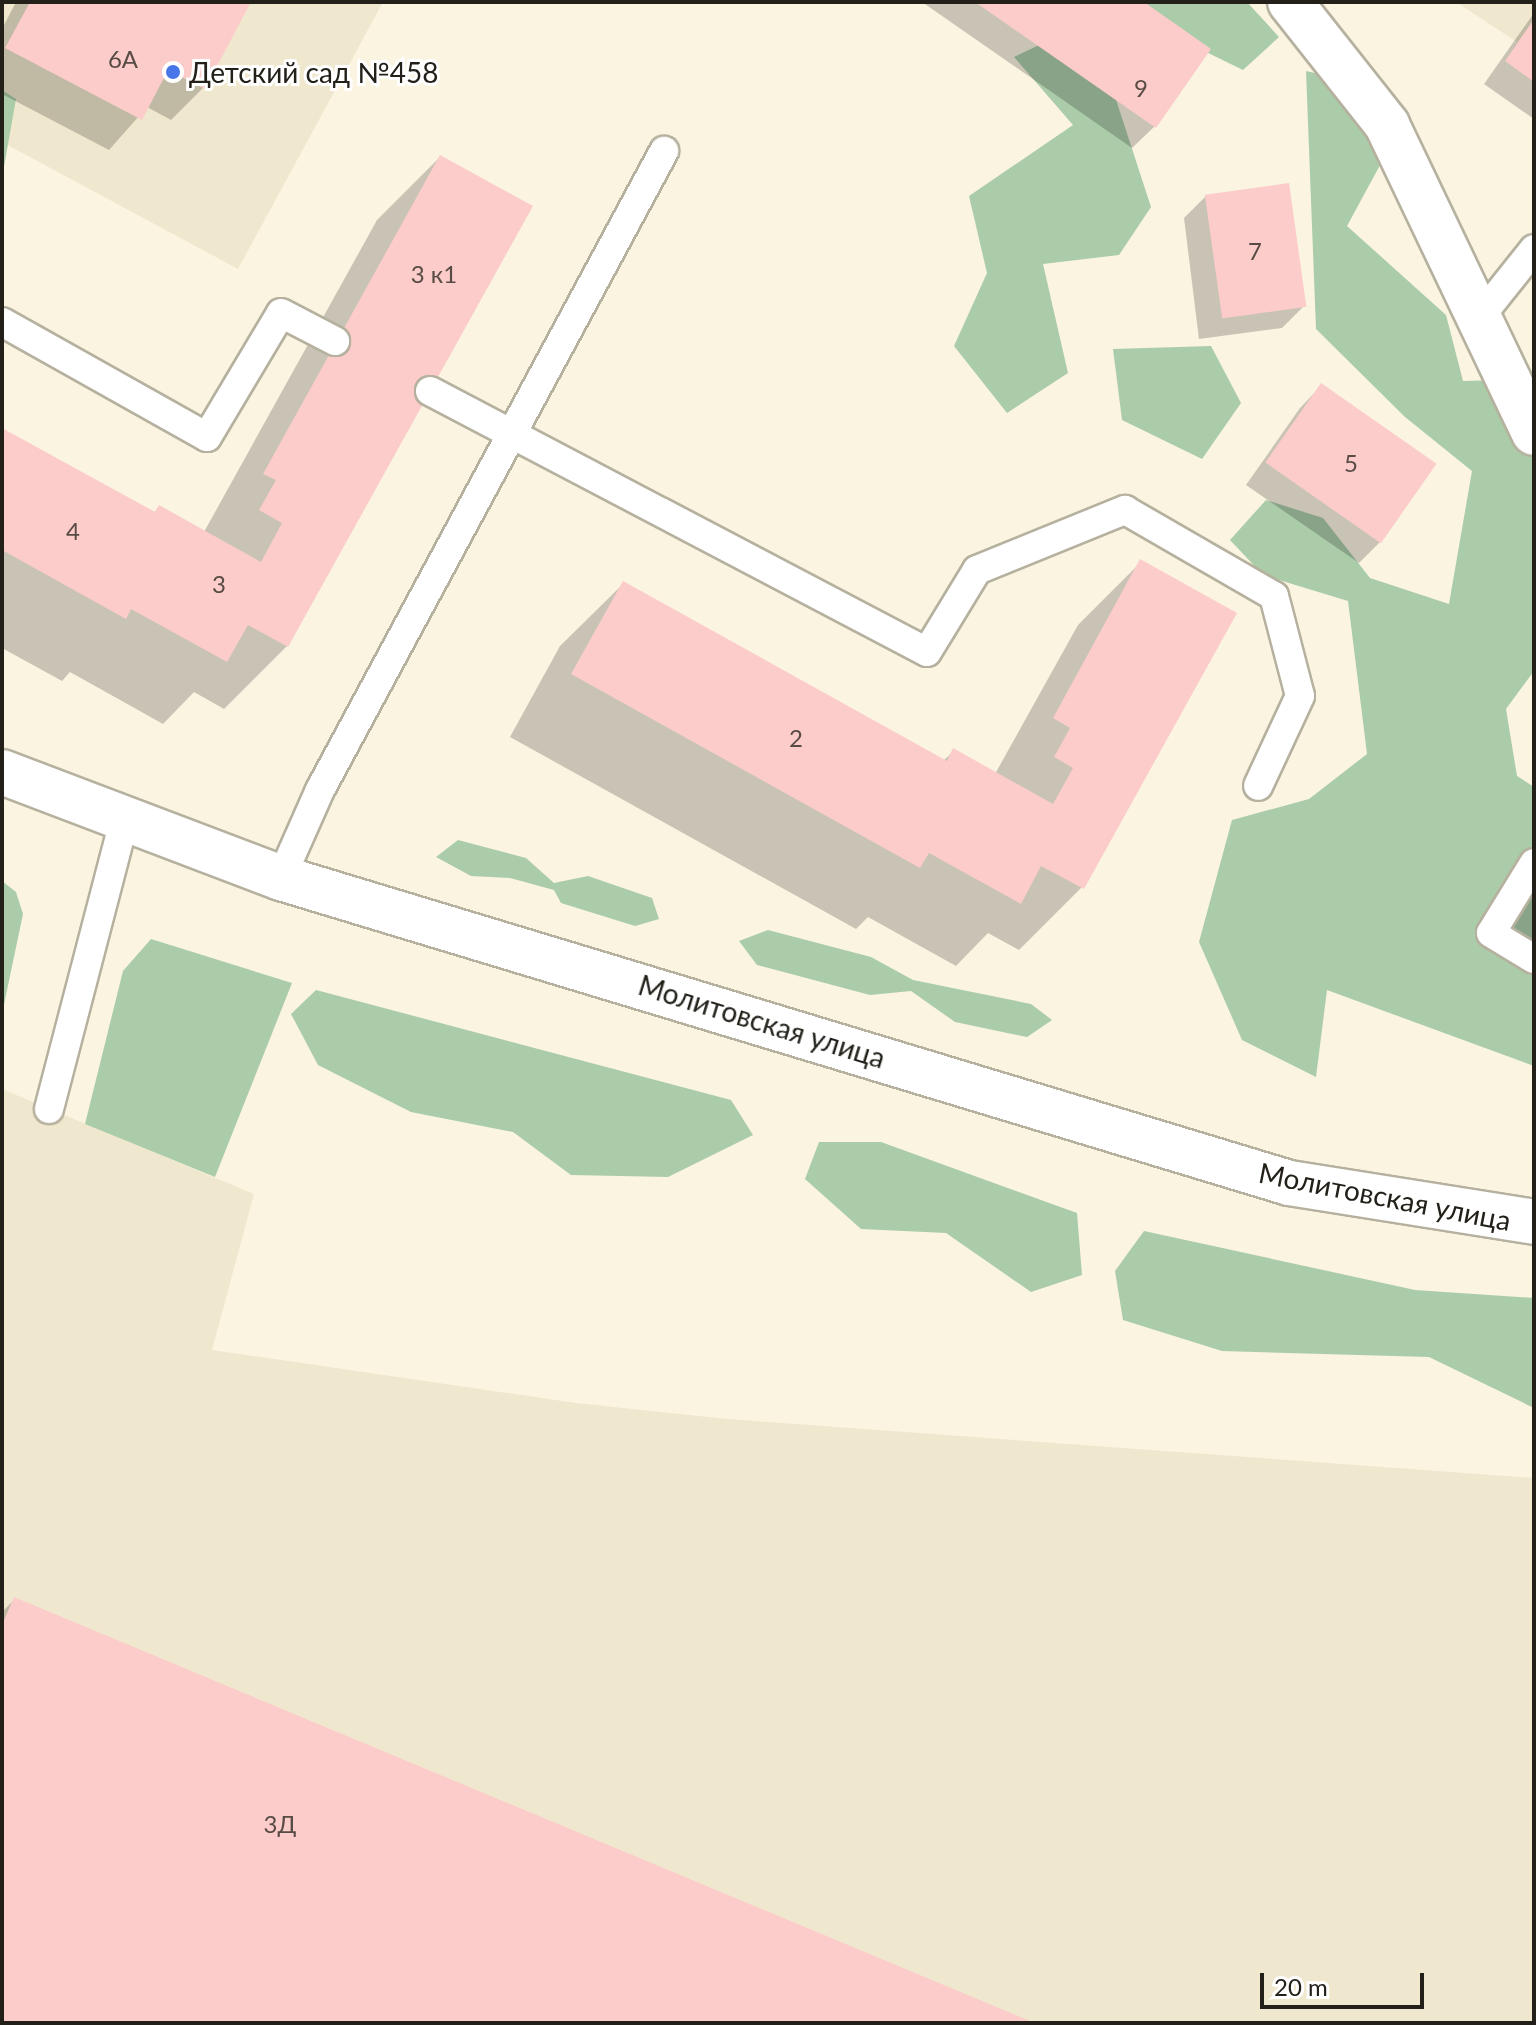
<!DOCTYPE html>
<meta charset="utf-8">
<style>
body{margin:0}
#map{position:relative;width:1536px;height:2025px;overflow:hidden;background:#faf4e1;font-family:Lato,sans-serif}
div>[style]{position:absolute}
.built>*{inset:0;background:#f0e8ce}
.green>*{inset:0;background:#abcca9}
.shadow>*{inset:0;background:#0003}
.building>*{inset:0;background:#fcccca;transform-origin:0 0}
.roads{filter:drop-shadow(2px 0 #b6b19f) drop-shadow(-2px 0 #b6b19f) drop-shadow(0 2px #b6b19f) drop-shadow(0 -2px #b6b19f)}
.service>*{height:28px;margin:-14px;padding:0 14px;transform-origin:14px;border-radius:14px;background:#fff}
.minor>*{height:44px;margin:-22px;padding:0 22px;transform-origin:22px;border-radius:22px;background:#fff}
.tertiary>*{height:44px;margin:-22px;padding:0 22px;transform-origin:22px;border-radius:22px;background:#fff}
.dots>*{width:22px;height:22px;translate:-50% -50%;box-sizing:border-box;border:4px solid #fff;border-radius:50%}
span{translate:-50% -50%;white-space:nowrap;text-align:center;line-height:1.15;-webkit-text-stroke:6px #fff;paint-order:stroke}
.number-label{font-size:24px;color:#584b45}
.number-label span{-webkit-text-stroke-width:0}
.poi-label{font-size:28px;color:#222019}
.left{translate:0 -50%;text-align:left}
.street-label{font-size:28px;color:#222019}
.frame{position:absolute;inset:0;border:4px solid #222019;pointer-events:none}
.scale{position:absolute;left:1260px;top:1973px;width:164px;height:36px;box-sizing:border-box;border:4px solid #222019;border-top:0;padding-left:10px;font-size:24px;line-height:28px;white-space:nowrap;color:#222019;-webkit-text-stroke:6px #fff;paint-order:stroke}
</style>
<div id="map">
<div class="built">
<i style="clip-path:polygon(2px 2px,383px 2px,238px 269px,2px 142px)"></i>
<i style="clip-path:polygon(1456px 2px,1534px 2px,1534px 82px,1505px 61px,1517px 42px)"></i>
<i style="clip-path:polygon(2px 1089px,254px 1194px,212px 1350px,576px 1403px,727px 1419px,1534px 1478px,1534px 2023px,2px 2023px)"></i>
</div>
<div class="green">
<i style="clip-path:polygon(1116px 2px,1247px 2px,1279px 37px,1243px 70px,1124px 12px)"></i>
<i style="clip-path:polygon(1054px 38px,1107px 72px,1151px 207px,1119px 255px,1043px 264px,1068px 373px,1007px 413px,954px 346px,987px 273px,969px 196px,1073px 125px,1014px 57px)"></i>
<i style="clip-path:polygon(1306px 71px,1377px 87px,1379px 167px,1347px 226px,1446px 315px,1463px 381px,1534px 379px,1534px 671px,1506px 709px,1517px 776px,1534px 787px,1534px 1066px,1327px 990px,1316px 1077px,1242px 1040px,1199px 942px,1232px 820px,1309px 799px,1367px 754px,1348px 601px,1263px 575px,1230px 540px,1266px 500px,1323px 518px,1370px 578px,1449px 604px,1472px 471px,1405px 417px,1316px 329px)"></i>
<i style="clip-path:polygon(2px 90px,16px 99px,2px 178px)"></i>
<i style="clip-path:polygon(1211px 346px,1241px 403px,1202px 459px,1122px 420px,1113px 349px)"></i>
<i style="clip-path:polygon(458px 840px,526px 858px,554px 883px,588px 876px,652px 898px,659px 919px,635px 926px,561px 903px,554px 890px,510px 878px,471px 876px,436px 857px)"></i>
<i style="clip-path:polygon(2px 881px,16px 892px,23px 914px,2px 1014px)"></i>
<i style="clip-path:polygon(768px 930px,871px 957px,913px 980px,1031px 1004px,1052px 1020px,1027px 1037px,955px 1022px,911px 991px,870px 995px,757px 965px,739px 941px)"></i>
<i style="clip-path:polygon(151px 939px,292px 983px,215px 1177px,85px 1124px,123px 971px)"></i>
<i style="clip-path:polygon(316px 990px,731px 1100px,753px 1135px,668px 1177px,571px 1175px,513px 1132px,411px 1112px,318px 1065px,291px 1014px)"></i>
<i style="clip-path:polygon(819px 1142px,881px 1142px,1077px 1213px,1082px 1275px,1031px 1292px,946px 1233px,861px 1229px,805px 1179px)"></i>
<i style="clip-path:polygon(1144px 1231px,1415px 1290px,1534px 1298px,1534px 1408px,1429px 1357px,1222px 1351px,1123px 1320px,1115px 1271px)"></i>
</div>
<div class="shadow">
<i style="clip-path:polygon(16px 2px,248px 2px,203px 88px,171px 120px,147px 107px,109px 150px,2px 94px,2px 29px)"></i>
<i style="clip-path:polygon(922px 2px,1140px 2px,1208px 49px,1154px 127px,1132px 148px)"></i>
<i style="clip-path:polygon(1534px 13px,1534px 119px,1484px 84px)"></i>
<i style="clip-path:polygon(440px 157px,287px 646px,224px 709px,194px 692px,163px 724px,70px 672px,62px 681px,2px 648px,2px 430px,153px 514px,159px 507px,204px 532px,377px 220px)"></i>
<i style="clip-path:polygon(1206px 196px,1304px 306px,1282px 328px,1199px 339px,1184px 218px)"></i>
<i style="clip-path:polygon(1321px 386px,1380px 542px,1359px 563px,1246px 485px,1300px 408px)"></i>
<i style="clip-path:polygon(1141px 562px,1082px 887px,1019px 950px,988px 933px,956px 966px,868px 917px,856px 929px,510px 737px,560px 646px,623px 584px,943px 761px,954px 751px,995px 774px,1078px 625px)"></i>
<i style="clip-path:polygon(1534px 886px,1534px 962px,1499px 941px)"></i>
<i style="clip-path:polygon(14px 1600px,1030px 2023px,2px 2023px,2px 1612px)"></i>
</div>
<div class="building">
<i style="clip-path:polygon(30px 2px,251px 2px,205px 89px,168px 70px,142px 120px,5px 48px)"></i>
<i style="clip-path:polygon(975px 2px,1144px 2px,1211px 49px,1156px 128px)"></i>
<i style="clip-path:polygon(1534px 19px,1534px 82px,1505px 61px)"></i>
<i style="clip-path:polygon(440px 155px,533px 206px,288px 647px,248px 625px,227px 662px,131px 609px,126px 619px,2px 550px,2px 428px,155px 512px,159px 505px,261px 562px,282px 523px,259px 510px,276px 480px,263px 474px)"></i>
<i style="left:1289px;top:183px;width:125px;height:85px;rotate:82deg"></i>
<i style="left:1321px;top:383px;width:141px;height:97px;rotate:35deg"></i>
<i style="clip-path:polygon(1140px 559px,1237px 613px,1084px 889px,1041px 866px,1021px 904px,929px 853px,920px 868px,571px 674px,623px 581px,947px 761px,953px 748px,1053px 804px,1073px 768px,1054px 757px,1070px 728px,1053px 718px)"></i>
<i style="clip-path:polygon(14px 1597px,1035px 2023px,2px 2023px,2px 1625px)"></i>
</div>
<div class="roads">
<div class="service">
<i style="left:1479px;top:318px;width:88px;rotate:-51.4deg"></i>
<i style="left:2px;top:322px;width:235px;rotate:29.3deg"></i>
<i style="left:207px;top:437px;width:144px;rotate:-59.2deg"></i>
<i style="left:281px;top:313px;width:61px;rotate:27.4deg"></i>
<i style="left:430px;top:391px;width:561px;rotate:27.71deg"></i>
<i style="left:927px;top:652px;width:96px;rotate:-58.6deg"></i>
<i style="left:977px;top:570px;width:160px;rotate:-22.1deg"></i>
<i style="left:1125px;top:510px;width:172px;rotate:30deg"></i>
<i style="left:1274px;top:596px;width:103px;rotate:75.4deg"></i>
<i style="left:1300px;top:696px;width:99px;rotate:115deg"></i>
<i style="left:1534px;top:863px;width:82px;rotate:121.6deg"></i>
<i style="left:1491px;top:933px;width:50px;rotate:31.2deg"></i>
<i style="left:281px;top:878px;width:96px;rotate:-66.1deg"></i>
<i style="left:320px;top:790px;width:726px;rotate:-61.7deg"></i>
<i style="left:49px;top:1109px;width:298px;rotate:-75.4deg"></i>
</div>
<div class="minor">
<i style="left:1290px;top:2px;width:157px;rotate:51.7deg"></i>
<i style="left:1387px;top:125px;width:341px;rotate:64.5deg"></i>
</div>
<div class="tertiary">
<i style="left:2px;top:772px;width:298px;rotate:20.8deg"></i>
<i style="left:281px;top:878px;width:1053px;rotate:16.83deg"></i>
<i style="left:1289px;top:1183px;width:248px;rotate:9deg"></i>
</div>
</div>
<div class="dots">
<i style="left:173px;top:72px;background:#4876e8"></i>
</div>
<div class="number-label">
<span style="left:123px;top:59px">6А</span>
<span style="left:1141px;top:88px">9</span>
<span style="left:1255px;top:251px">7</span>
<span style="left:434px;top:274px">3 к1</span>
<span style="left:1351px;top:463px">5</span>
<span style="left:73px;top:531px">4</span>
<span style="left:219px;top:584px">3</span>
<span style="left:796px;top:738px">2</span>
<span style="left:280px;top:1824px">3Д</span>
</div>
<div class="poi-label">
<span class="left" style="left:189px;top:72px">Детский сад №458</span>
</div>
<div class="street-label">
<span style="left:762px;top:1021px;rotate:17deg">Молитовская улица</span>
<span style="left:1385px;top:1196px;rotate:11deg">Молитовская улица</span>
</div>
<div class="frame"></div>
<div class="scale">20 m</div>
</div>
